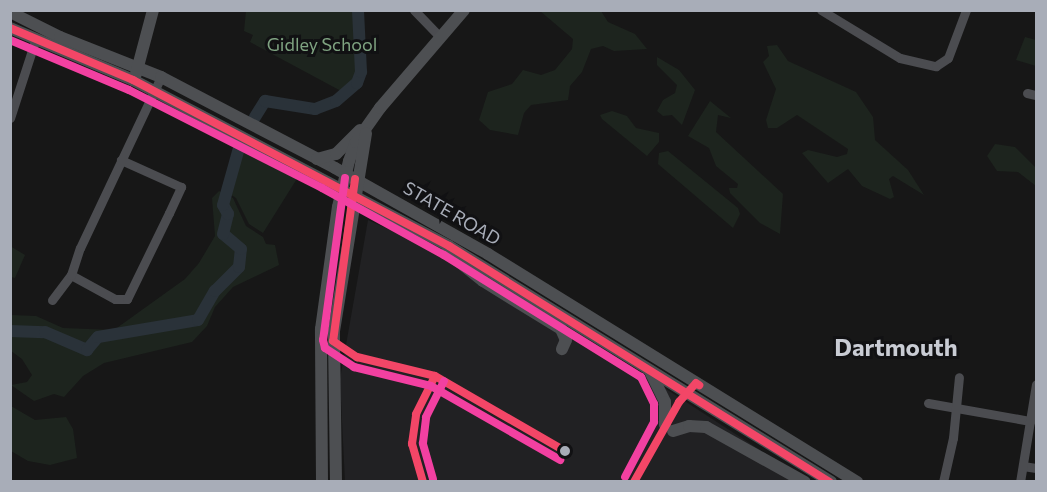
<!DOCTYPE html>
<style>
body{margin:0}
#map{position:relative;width:1047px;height:492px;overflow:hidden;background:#171717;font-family:Commissioner,sans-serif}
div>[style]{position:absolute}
.built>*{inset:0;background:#212123}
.green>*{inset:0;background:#1d241e}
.river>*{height:12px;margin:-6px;padding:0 6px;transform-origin:6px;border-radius:6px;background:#2a3239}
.minor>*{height:9px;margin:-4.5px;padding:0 4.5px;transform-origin:4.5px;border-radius:4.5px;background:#4b4c50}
.major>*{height:12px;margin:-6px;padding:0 6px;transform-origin:6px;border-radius:6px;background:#4d4f52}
.bus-1>*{height:8px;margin:-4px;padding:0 4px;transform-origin:4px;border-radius:4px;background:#f34667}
.bus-2>*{height:8px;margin:-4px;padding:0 4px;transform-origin:4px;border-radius:4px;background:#f240a1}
.dots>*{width:16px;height:16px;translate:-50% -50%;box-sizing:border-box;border:3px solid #111113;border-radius:50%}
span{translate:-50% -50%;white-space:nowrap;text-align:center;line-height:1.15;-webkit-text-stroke:6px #111113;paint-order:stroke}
.park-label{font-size:18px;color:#7fa381}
.street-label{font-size:18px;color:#a8adb8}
.district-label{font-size:24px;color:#c9ccd4;font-weight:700}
.frame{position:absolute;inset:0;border:12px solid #a8adb8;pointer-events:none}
</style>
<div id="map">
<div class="built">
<i style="clip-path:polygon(368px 220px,490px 275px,808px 481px,345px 482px,340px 379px)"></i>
</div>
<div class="green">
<i style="clip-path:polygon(246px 11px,358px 11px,355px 81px,341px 91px,250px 42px,253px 35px,244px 31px)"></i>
<i style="clip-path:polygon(540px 11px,601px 11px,608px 22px,635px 34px,647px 49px,614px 51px,603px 46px,591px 49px,582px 72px,570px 86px,568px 100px,531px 105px,524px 113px,518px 135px,490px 130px,479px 120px,488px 92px,512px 84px,523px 70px,541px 75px,555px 70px,572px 49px,573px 39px)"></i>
<i style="clip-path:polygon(1025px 37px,1036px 40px,1036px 66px,1016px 60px)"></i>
<i style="clip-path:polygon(777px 45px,788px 61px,856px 92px,873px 117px,875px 140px,908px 170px,924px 195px,893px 176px,889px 179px,894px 197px,890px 199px,862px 186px,848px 169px,828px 183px,802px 153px,808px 150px,837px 157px,847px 154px,848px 149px,797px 115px,777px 128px,768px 128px,766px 120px,776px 89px,763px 62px,769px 56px,767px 46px)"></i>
<i style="clip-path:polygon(657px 57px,679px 70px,695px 90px,682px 125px,672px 115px,663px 116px,657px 111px,663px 100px,675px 93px,677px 85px,657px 65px)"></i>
<i style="clip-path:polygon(710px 101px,731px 118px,718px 115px,716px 132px,783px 194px,780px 234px,760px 223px,730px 193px,729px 188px,737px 188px,738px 184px,716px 166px,709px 148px,688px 136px)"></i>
<i style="clip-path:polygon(612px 111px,627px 116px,636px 128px,659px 133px,659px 142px,647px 156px,602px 119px,600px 115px)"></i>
<i style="clip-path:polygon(995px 144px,1015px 147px,1036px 168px,1036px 186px,1018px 172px,997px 171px,987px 156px)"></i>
<i style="clip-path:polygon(243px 147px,298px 177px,263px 233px,249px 224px,236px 198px,227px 192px)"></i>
<i style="clip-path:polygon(668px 151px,738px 208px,740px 214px,733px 228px,658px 164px,659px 153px)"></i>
<i style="clip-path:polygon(219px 191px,233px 198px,246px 226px,263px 237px,266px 244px,275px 245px,279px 265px,233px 287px,215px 307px,207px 326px,192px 342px,104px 363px,83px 376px,64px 397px,54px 394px,34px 401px,11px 385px,27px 382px,32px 375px,22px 359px,11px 351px,11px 315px,36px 316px,63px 328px,114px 330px,185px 279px,199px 263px,215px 236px,212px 198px)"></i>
<i style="clip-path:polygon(10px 246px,25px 255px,15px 278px,11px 277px)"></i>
<i style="clip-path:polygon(11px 406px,35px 420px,66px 417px,73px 429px,77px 458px,50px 465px,28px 461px,11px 451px)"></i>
</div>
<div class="river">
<i style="left:255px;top:117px;width:19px;rotate:-58deg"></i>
<i style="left:265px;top:101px;width:51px;rotate:9.1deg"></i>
<i style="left:315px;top:109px;width:22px;rotate:-21deg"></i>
<i style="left:336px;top:101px;width:28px;rotate:-41deg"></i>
<i style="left:357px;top:83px;width:12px;rotate:-70deg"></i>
<i style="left:361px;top:72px;width:62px;rotate:-92.8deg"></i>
<i style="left:10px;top:331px;width:35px;rotate:2deg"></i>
<i style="left:45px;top:332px;width:46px;rotate:23.2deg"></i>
<i style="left:87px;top:350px;width:17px;rotate:-50deg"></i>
<i style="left:98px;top:337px;width:101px;rotate:-9.6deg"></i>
<i style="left:198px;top:320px;width:34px;rotate:-60deg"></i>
<i style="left:215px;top:291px;width:34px;rotate:-45deg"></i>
<i style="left:239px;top:267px;width:18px;rotate:-84deg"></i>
<i style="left:241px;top:249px;width:23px;rotate:-140deg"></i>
<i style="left:223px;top:234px;width:21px;rotate:-76deg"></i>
<i style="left:228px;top:214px;width:10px;rotate:-119deg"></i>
<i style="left:223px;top:205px;width:59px;rotate:-74.3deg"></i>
</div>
<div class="minor">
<i style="left:414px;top:10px;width:37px;rotate:46deg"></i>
<i style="left:821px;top:10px;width:92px;rotate:31.3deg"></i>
<i style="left:900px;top:58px;width:37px;rotate:13deg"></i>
<i style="left:936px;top:66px;width:14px;rotate:-34deg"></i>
<i style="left:948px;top:58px;width:51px;rotate:-69.4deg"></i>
<i style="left:1027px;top:93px;width:9px;rotate:13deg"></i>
<i style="left:10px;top:118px;width:81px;rotate:-72deg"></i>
<i style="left:71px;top:275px;width:50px;rotate:28.6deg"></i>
<i style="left:115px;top:299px;width:12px"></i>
<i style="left:127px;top:299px;width:96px;rotate:-64deg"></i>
<i style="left:169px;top:213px;width:29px;rotate:-65deg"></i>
<i style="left:181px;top:187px;width:66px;rotate:-155.8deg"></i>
<i style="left:52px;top:300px;width:31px;rotate:-53deg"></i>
<i style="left:71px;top:275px;width:28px;rotate:-72deg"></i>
<i style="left:80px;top:248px;width:189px;rotate:-64.7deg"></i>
<i style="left:928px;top:403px;width:104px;rotate:10deg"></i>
<i style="left:1023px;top:466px;width:13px;rotate:9deg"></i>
<i style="left:943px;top:482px;width:45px;rotate:-77.2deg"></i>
<i style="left:953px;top:438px;width:61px;rotate:-84.4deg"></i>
<i style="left:1020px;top:482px;width:99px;rotate:-80.7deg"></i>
</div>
<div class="major">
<i style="left:10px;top:12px;width:56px;rotate:26.6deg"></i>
<i style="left:60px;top:37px;width:109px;rotate:21.6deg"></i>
<i style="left:161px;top:77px;width:196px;rotate:27.6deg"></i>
<i style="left:335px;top:168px;width:176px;rotate:29.3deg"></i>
<i style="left:488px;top:254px;width:434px;rotate:31.7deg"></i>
<i style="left:10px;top:28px;width:134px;rotate:22.9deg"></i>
<i style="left:133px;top:80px;width:357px;rotate:27.7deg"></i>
<i style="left:449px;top:246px;width:449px;rotate:31.7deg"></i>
<i style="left:136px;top:74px;width:66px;rotate:-75.1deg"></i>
<i style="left:317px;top:159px;width:20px;rotate:-15deg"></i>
<i style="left:336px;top:154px;width:34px;rotate:-45deg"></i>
<i style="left:447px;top:252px;width:46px;rotate:38.9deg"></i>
<i style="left:483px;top:281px;width:92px;rotate:31.6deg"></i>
<i style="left:561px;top:329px;width:12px;rotate:66deg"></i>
<i style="left:566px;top:340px;width:10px;rotate:114deg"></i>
<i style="left:650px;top:371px;width:34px;rotate:64deg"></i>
<i style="left:665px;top:402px;width:23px;rotate:90deg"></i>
<i style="left:673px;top:431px;width:17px;rotate:-17deg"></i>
<i style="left:689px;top:426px;width:17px;rotate:3deg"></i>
<i style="left:706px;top:427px;width:113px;rotate:29.1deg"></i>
<i style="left:322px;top:482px;width:153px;rotate:-90.4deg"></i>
<i style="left:321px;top:329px;width:123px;rotate:-82.1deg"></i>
<i style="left:338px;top:207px;width:47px;rotate:-76.6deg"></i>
<i style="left:349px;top:161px;width:20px;rotate:-70deg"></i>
<i style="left:356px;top:142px;width:42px;rotate:-54.8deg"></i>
<i style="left:380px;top:108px;width:129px;rotate:-49.4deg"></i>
<i style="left:336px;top:482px;width:151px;rotate:-90.8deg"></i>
<i style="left:334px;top:331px;width:200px;rotate:-80.8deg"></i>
</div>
<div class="bus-1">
<i style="left:10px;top:28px;width:134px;rotate:22.9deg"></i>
<i style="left:133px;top:80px;width:357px;rotate:27.7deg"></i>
<i style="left:449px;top:246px;width:448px;rotate:31.8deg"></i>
<i style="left:355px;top:179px;width:163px;rotate:97.7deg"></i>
<i style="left:333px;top:341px;width:29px;rotate:34deg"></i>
<i style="left:357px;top:357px;width:80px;rotate:13.7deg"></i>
<i style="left:435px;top:376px;width:150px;rotate:30deg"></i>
<i style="left:423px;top:482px;width:40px;rotate:-106deg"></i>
<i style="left:412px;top:444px;width:30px;rotate:-82deg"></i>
<i style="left:416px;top:414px;width:42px;rotate:-63.4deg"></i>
<i style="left:634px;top:482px;width:92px;rotate:-60.6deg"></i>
<i style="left:679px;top:402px;width:25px;rotate:-48deg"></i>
<i style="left:696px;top:383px;width:4px;rotate:34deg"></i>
</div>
<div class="bus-2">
<i style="left:10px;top:40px;width:129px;rotate:22.8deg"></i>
<i style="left:129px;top:90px;width:216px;rotate:26.9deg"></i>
<i style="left:322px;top:188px;width:139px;rotate:28.8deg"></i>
<i style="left:444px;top:255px;width:232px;rotate:31.8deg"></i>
<i style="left:641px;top:377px;width:30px;rotate:64deg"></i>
<i style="left:654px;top:404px;width:18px;rotate:90deg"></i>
<i style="left:654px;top:422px;width:62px;rotate:117.8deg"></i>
<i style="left:345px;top:178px;width:163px;rotate:97.7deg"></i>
<i style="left:323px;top:340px;width:8px;rotate:76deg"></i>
<i style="left:325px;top:348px;width:35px;rotate:33deg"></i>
<i style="left:354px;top:367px;width:79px;rotate:13.9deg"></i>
<i style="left:431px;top:386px;width:149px;rotate:29.8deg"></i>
<i style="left:433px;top:479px;width:37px;rotate:-106deg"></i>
<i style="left:423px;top:443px;width:26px;rotate:-83deg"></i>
<i style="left:426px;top:417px;width:40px;rotate:-63.4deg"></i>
</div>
<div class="dots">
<i style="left:565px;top:451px;background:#a8adb8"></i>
</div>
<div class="park-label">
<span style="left:322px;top:44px">Gidley School</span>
</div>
<div class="street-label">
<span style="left:452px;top:213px;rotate:30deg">STATE ROAD</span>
</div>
<div class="district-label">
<span style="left:896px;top:347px">Dartmouth</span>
</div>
<div class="frame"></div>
</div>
